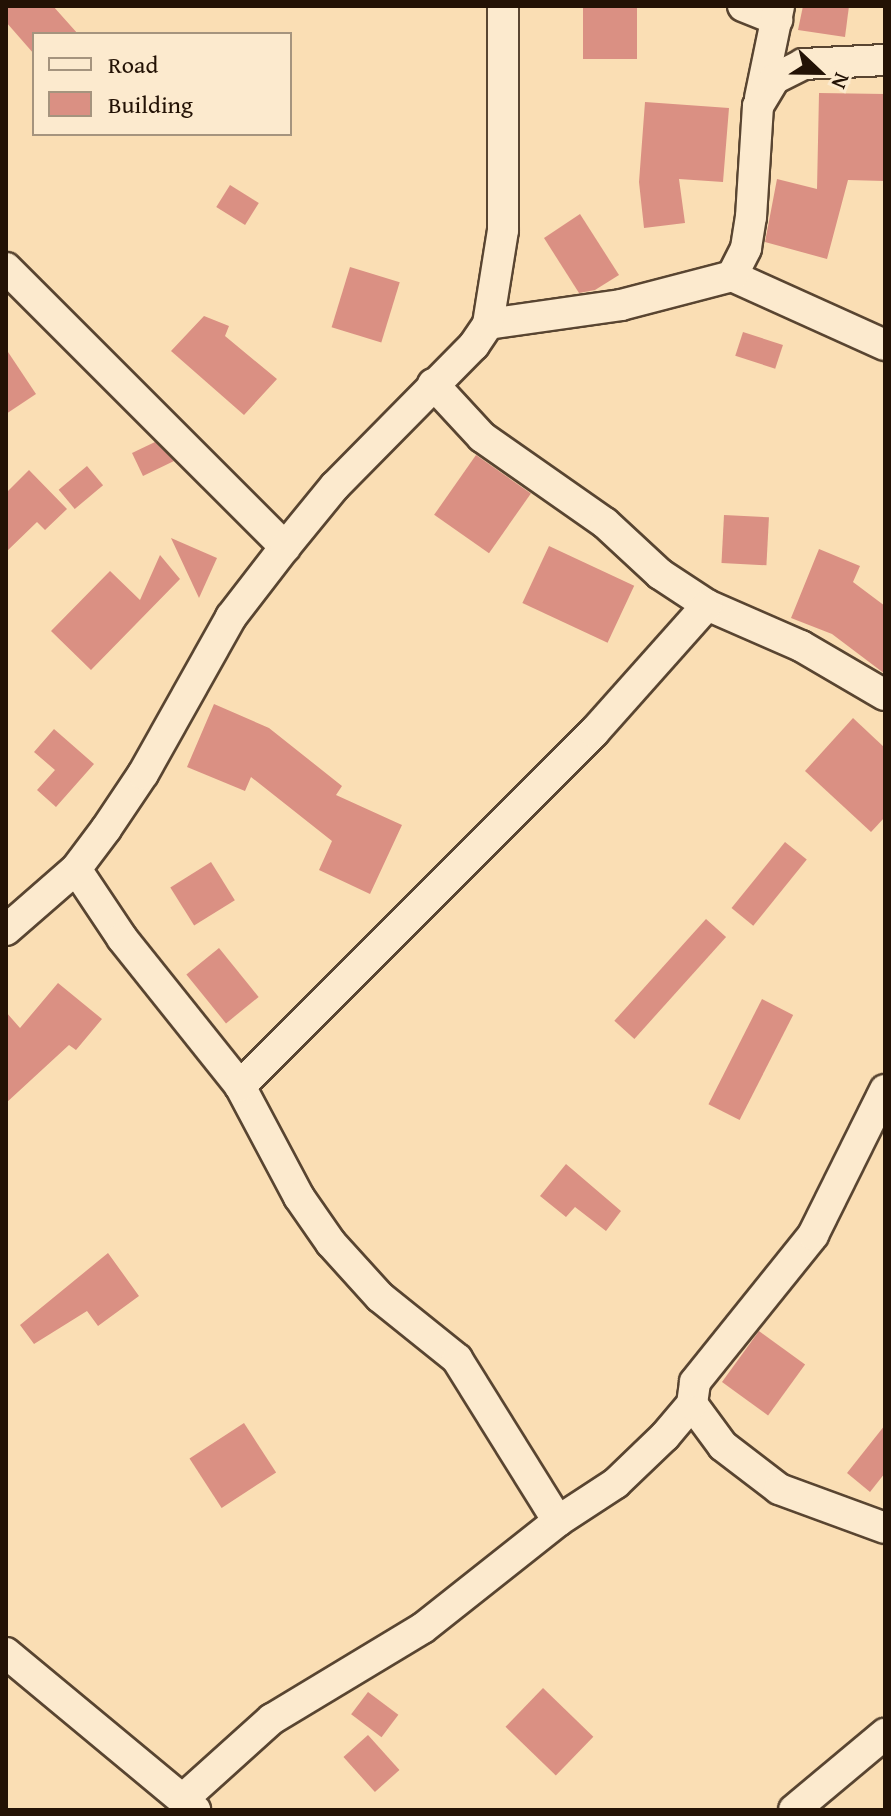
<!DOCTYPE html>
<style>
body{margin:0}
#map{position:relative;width:891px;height:1816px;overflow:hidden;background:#fadeb4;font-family:"Gentium Book Plus",serif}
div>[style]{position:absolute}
.building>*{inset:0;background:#da9083;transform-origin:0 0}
.roads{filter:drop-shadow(2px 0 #594531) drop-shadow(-2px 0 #594531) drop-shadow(0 2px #594531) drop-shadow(0 -2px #594531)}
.minor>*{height:30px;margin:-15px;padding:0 15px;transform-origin:15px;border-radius:15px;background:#fceace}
span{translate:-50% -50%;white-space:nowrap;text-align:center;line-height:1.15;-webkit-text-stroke:8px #fceace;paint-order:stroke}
.frame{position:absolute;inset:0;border:8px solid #231205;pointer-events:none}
.legend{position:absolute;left:32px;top:32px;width:260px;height:104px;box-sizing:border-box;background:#fceace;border:2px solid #a5947e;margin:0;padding:10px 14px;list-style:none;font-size:24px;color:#231205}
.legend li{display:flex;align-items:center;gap:16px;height:40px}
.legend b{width:40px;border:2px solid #a5947e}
.north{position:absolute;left:779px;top:32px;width:80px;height:80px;-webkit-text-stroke:6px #fceace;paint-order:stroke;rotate:112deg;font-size:22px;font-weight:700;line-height:32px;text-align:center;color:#231205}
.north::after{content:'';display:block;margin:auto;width:28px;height:36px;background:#231205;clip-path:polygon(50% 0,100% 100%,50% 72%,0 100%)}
</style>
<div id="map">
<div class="building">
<i style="clip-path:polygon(6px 6px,53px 6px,78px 34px,34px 34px,34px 54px,6px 22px)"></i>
<i style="left:583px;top:6px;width:54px;height:53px"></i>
<i style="clip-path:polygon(803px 6px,849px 6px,845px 37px,798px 30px)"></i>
<i style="clip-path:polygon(819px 93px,885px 94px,885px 181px,848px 180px,827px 259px,765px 242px,777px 179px,817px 189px)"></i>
<i style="clip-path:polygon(645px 102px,729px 108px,723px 182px,679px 179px,685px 223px,644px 228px,639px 182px)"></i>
<i style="left:230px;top:185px;width:34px;height:26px;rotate:32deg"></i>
<i style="clip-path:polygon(580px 214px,619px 275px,595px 290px,579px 293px,544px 238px)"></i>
<i style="left:350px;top:267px;width:52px;height:63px;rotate:17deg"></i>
<i style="clip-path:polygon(204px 316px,229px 326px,225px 336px,277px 379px,244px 415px,171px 351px)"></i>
<i style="left:743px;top:332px;width:42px;height:25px;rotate:18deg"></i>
<i style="clip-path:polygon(6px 349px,36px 394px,6px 414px)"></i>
<i style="clip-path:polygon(155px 442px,174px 461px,143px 476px,132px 453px)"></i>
<i style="left:476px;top:455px;width:67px;height:73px;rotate:35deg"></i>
<i style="left:87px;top:466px;width:25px;height:37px;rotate:50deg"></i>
<i style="clip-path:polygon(29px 470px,67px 509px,45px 530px,37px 522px,6px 552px,6px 493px)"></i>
<i style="left:724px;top:515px;width:45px;height:48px;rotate:3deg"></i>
<i style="clip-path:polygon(171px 538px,217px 558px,199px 598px)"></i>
<i style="left:549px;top:546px;width:94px;height:63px;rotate:25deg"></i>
<i style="clip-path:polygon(819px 549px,860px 566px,853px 582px,885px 606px,885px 674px,832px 634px,791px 618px)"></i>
<i style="clip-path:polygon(160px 555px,180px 579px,91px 670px,51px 631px,110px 571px,140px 600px)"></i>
<i style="clip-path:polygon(214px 704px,269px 728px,342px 786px,336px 795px,402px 825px,370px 894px,319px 870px,332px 841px,251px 777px,245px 791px,187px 767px)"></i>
<i style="clip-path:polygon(853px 718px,885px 748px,885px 817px,871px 832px,805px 771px)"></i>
<i style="clip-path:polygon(54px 729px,94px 764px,56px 807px,37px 790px,55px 770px,34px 752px)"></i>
<i style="left:785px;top:842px;width:28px;height:85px;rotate:39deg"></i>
<i style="left:211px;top:862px;width:45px;height:48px;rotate:58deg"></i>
<i style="left:706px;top:919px;width:27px;height:137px;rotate:42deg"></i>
<i style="left:219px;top:948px;width:63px;height:42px;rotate:51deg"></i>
<i style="clip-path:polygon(58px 983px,102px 1019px,76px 1050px,69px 1045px,6px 1103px,6px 1012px,20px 1028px)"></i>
<i style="left:762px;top:999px;width:35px;height:118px;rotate:27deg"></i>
<i style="clip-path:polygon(566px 1164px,621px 1211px,606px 1231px,575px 1207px,566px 1217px,540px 1196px)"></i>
<i style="clip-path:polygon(108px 1253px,139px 1296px,98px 1326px,87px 1311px,34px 1344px,20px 1325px)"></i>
<i style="left:759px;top:1331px;width:57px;height:63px;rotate:36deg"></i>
<i style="left:244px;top:1423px;width:59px;height:65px;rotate:57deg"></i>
<i style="clip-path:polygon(885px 1425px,885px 1473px,870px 1492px,847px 1473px)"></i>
<i style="left:543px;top:1688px;width:70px;height:54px;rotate:44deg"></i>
<i style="left:368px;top:1692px;width:38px;height:28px;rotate:37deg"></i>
<i style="left:368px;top:1735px;width:47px;height:33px;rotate:48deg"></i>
</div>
<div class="roads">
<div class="minor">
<i style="left:743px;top:6px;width:37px;rotate:22deg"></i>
<i style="left:760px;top:98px;width:94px;rotate:-78.3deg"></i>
<i style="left:6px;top:268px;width:395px;rotate:45deg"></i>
<i style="left:732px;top:276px;width:168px;rotate:24.3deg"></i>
<i style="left:488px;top:324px;width:134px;rotate:-8.1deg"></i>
<i style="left:621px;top:305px;width:115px;rotate:-14.6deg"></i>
<i style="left:732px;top:276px;width:31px;rotate:-63deg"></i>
<i style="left:746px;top:248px;width:31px;rotate:-81deg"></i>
<i style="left:751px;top:217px;width:111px;rotate:-86.4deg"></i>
<i style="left:758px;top:106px;width:31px;rotate:-59deg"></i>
<i style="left:774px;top:79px;width:33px;rotate:-27deg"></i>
<i style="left:803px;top:64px;width:82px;rotate:-2.8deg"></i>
<i style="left:433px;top:384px;width:72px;rotate:47.2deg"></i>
<i style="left:482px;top:437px;width:150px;rotate:35deg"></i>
<i style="left:605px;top:523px;width:75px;rotate:42.8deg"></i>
<i style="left:660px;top:574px;width:56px;rotate:33.4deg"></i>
<i style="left:707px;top:605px;width:103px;rotate:23.6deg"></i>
<i style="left:801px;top:646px;width:97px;rotate:30.3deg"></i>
<i style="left:76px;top:869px;width:83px;rotate:56.3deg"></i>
<i style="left:122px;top:938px;width:189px;rotate:51.4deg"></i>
<i style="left:240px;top:1086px;width:126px;rotate:62deg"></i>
<i style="left:299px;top:1197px;width:56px;rotate:55.2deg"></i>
<i style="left:331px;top:1243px;width:73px;rotate:47.8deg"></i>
<i style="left:380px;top:1297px;width:99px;rotate:38.8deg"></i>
<i style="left:457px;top:1359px;width:191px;rotate:58.1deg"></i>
<i style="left:6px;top:930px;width:93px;rotate:-41.1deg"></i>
<i style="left:76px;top:869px;width:50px;rotate:-53.1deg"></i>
<i style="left:106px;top:829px;width:66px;rotate:-56.1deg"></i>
<i style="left:143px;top:774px;width:180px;rotate:-60.7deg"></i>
<i style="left:231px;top:617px;width:88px;rotate:-52.4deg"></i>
<i style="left:285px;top:547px;width:79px;rotate:-50.7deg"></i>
<i style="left:335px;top:486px;width:198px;rotate:-45.4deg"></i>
<i style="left:474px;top:345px;width:25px;rotate:-56deg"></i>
<i style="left:488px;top:324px;width:95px;rotate:-80.9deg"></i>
<i style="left:503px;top:230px;width:224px;rotate:-90deg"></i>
<i style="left:240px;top:1086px;width:501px;rotate:-45deg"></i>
<i style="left:594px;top:732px;width:170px;rotate:-48.3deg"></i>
<i style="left:692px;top:1404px;width:52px;rotate:53.6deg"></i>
<i style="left:723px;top:1446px;width:71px;rotate:37.5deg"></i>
<i style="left:779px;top:1489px;width:113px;rotate:20.2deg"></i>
<i style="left:6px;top:1653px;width:246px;rotate:39.7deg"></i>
<i style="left:183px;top:1799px;width:120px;rotate:-42deg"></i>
<i style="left:272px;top:1719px;width:176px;rotate:-31.1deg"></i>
<i style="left:423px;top:1628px;width:172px;rotate:-38.4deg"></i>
<i style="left:558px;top:1521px;width:69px;rotate:-33.2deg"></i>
<i style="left:616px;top:1483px;width:68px;rotate:-43.8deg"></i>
<i style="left:665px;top:1436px;width:42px;rotate:-49.8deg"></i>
<i style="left:692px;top:1404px;width:22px;rotate:-82deg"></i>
<i style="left:695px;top:1382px;width:189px;rotate:-51.2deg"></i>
<i style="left:813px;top:1235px;width:162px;rotate:-63.6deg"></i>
<i style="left:794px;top:1810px;width:119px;rotate:-39.9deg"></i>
</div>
</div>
<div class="frame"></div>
<ul class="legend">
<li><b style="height:10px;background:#fceace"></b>Road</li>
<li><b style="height:22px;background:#da9083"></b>Building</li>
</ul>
<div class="north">N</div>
</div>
